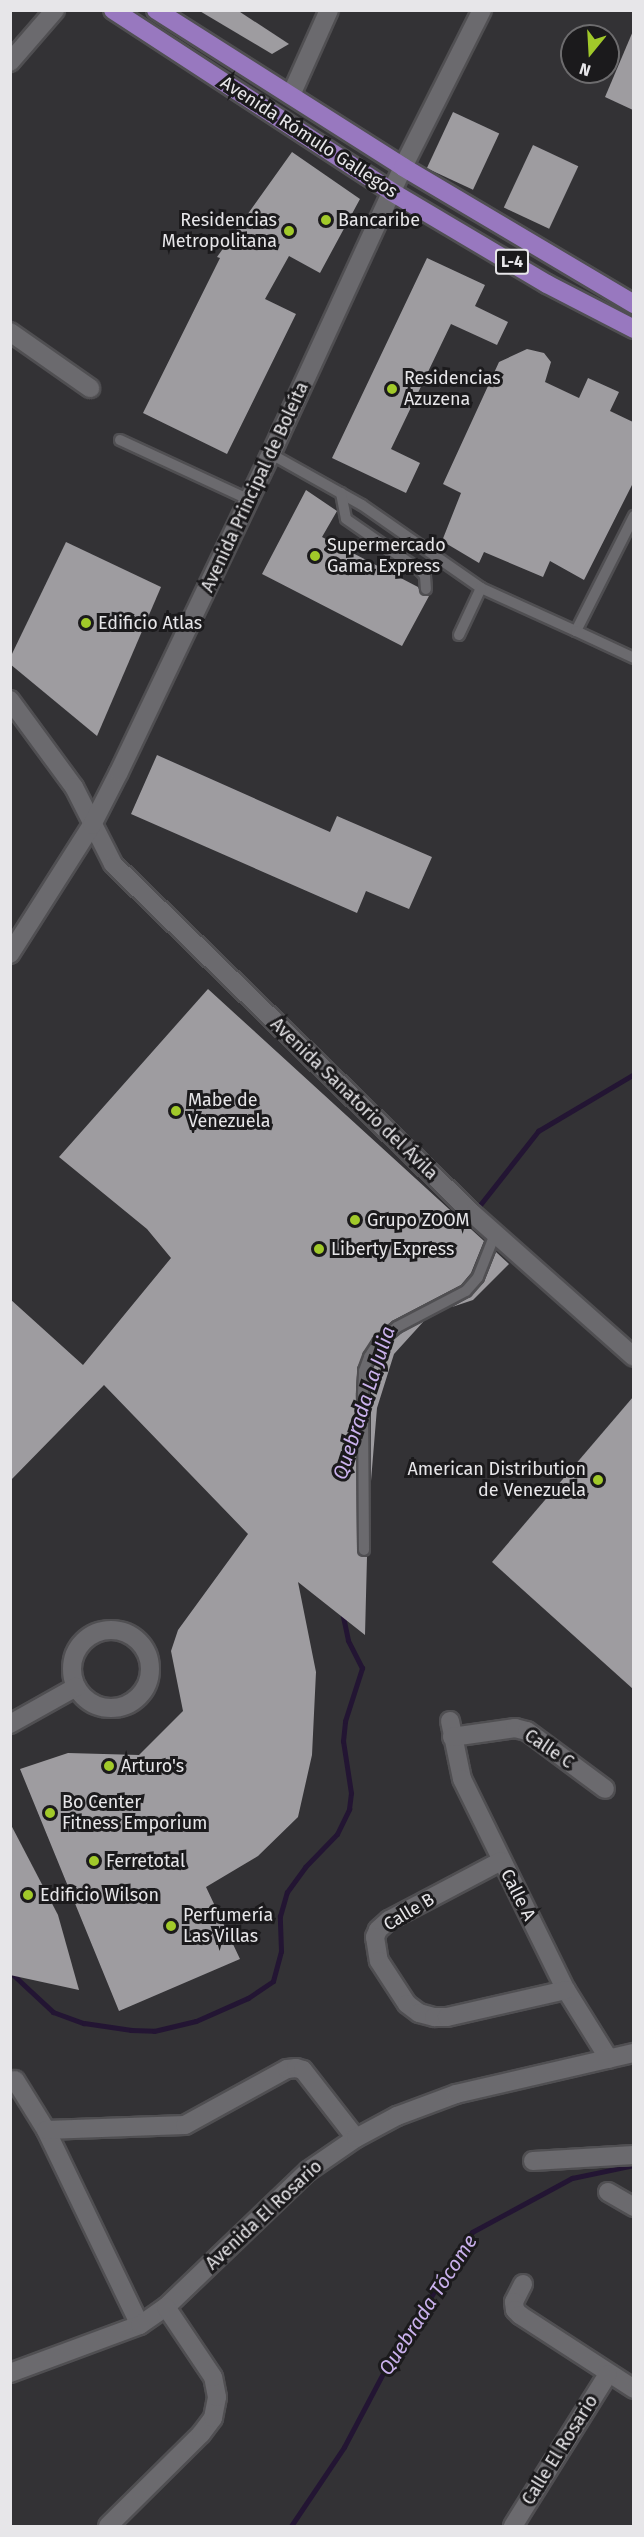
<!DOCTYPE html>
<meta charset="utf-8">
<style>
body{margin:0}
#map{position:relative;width:644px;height:2537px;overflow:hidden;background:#333235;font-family:"Fira Sans",sans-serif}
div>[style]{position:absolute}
.stream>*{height:5px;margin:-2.5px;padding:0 2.5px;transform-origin:2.5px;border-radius:2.5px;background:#231533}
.building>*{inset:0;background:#9e9ca0;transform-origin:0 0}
.roads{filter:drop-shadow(2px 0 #504f52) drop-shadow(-2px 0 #504f52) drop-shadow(0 2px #504f52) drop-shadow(0 -2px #504f52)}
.service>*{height:10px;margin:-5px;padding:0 5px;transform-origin:5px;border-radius:5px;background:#6b6a6e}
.minor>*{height:18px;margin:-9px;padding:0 9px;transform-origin:9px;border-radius:9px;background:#6b6a6e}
.minor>.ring{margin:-9px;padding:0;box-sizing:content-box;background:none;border:18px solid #6b6a6e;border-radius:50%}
.tertiary>*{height:18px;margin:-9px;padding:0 9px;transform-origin:9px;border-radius:9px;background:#6b6a6e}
.primary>*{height:18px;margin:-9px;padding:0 9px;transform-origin:9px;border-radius:9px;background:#9878bf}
.dots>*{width:16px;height:16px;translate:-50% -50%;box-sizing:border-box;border:3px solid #1b1a1c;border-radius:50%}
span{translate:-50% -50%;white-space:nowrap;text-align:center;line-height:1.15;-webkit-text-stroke:6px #1b1a1c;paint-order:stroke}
.shield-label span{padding:2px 4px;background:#1b1a1c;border:2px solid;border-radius:4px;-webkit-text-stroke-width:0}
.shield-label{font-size:16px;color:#e7e6e9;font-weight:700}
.street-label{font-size:18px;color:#e7e6e9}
.poi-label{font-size:18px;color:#e7e6e9}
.left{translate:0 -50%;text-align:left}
.right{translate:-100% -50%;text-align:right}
.water-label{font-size:20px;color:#cab1ed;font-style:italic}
.frame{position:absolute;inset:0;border:12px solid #e7e6e9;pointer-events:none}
.north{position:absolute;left:560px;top:24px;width:60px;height:60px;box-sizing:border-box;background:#1b1a1c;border:2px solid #6d6c6e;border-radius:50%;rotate:198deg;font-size:16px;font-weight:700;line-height:24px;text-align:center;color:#e7e6e9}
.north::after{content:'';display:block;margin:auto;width:21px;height:27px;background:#a1c92a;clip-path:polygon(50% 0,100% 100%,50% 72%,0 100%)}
</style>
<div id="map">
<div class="stream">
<i style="left:461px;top:1229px;width:125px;rotate:-51.8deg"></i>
<i style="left:538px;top:1131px;width:112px;rotate:-30.7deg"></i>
<i style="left:366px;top:1392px;width:51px;rotate:-71.6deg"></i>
<i style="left:10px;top:1972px;width:59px;rotate:42.9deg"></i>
<i style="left:53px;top:2012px;width:33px;rotate:20deg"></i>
<i style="left:84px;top:2023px;width:48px;rotate:8.5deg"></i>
<i style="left:131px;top:2030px;width:23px;rotate:2deg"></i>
<i style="left:154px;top:2031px;width:43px;rotate:-13.4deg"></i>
<i style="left:196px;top:2021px;width:57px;rotate:-23.9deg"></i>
<i style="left:248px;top:1998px;width:30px;rotate:-34deg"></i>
<i style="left:273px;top:1981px;width:31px;rotate:-75deg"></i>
<i style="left:281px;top:1951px;width:35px;rotate:-92deg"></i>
<i style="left:280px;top:1916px;width:25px;rotate:-74deg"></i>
<i style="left:287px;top:1892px;width:31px;rotate:-54deg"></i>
<i style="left:305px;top:1867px;width:46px;rotate:-45.9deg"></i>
<i style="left:337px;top:1834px;width:28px;rotate:-64deg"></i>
<i style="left:349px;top:1809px;width:16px;rotate:-83deg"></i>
<i style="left:351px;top:1793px;width:53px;rotate:-98.7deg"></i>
<i style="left:343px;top:1741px;width:20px;rotate:-84deg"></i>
<i style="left:345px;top:1721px;width:56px;rotate:-72.2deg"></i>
<i style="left:362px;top:1668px;width:31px;rotate:-117deg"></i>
<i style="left:348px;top:1640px;width:29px;rotate:-102deg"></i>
<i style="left:291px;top:2526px;width:95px;rotate:-56.1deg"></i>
<i style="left:344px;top:2447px;width:94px;rotate:-62.1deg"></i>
<i style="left:388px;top:2364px;width:156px;rotate:-57.5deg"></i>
<i style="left:472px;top:2232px;width:114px;rotate:-28.4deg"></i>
<i style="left:572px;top:2178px;width:63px;rotate:-11.8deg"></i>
</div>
<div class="building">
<i style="clip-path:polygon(198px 10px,237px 10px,289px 44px,272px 54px)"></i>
<i style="clip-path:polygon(633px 31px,633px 110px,605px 97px)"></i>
<i style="left:453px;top:112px;width:51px;height:62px;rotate:25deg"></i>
<i style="left:533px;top:145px;width:50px;height:69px;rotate:25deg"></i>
<i style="clip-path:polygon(292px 152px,360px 199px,320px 273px,289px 256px,265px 299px,296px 314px,227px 454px,143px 413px,220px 258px,217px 257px)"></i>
<i style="clip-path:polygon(427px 258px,485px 285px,475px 306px,508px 322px,497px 345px,451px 324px,391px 449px,420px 463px,406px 493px,332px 458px)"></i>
<i style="clip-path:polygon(527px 349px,544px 353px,551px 362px,545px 382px,579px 398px,588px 378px,619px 392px,610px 411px,633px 422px,633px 483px,584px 580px,550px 561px,543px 577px,484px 552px,479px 563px,442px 541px,461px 493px,443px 484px,499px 362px)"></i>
<i style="clip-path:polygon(306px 490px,337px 511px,322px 537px,418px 587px,422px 595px,429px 596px,402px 646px,262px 574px)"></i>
<i style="clip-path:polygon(66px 542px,161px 587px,97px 736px,10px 664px,10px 658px)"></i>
<i style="clip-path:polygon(157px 755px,330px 832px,337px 816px,432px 857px,409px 909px,366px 891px,357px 913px,131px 814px)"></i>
<i style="clip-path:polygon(208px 989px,484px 1241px,471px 1273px,461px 1285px,392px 1321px,372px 1339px,357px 1368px,357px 1550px,360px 1556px,367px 1557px,365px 1635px,298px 1582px,316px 1672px,312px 1755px,298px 1817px,258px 1856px,206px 1887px,240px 1959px,119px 2011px,20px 1769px,68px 1753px,139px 1755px,183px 1711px,171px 1651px,178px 1630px,248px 1534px,104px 1385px,10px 1481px,10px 1299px,83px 1365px,171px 1258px,147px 1229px,59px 1157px)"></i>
<i style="clip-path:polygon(496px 1252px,509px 1264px,473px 1300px,452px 1307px,470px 1297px,484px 1282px)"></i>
<i style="clip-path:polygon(424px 1321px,394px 1354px,377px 1408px,371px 1481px,371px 1372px,384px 1348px,401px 1333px)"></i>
<i style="clip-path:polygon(633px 1397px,633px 1689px,492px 1562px)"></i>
<i style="clip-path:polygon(10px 1823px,58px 1915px,79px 1990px,10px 1975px)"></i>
</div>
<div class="roads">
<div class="service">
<i style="left:120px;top:440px;width:143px;rotate:24.8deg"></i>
<i style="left:271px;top:454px;width:104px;rotate:29.3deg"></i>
<i style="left:362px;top:505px;width:145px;rotate:34.9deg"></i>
<i style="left:481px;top:588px;width:104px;rotate:24.4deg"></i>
<i style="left:576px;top:631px;width:129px;rotate:-63.2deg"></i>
<i style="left:341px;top:493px;width:26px;rotate:79deg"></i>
<i style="left:346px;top:519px;width:91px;rotate:34.7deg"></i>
<i style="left:421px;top:571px;width:6px;rotate:51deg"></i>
<i style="left:425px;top:576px;width:13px;rotate:86deg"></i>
<i style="left:576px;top:631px;width:64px;rotate:25deg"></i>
<i style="left:459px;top:635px;width:52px;rotate:-64.9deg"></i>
<i style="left:364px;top:1550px;width:157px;rotate:-90.4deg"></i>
<i style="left:363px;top:1393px;width:22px;rotate:-87deg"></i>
<i style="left:364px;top:1371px;width:15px;rotate:-70deg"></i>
<i style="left:369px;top:1357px;width:17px;rotate:-57deg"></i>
<i style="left:378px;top:1343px;width:25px;rotate:-40deg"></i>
<i style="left:397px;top:1327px;width:78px;rotate:-27.6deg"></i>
<i style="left:466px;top:1291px;width:18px;rotate:-49deg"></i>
<i style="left:478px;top:1277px;width:46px;rotate:-68.4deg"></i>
</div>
<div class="minor">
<i style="left:10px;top:62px;width:69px;rotate:-49.1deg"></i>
<i style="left:291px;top:95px;width:93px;rotate:-65.9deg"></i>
<i style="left:403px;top:167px;width:176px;rotate:-63.3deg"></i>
<i style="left:10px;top:332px;width:98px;rotate:35deg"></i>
<i style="left:10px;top:700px;width:108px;rotate:53.7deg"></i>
<i style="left:74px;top:787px;width:86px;rotate:63.1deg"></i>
<i style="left:113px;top:864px;width:502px;rotate:44.19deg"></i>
<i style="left:473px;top:1214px;width:215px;rotate:41.6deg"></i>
<i class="ring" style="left:72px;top:1630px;width:60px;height:60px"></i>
<i style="left:450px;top:1721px;width:59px;rotate:78.3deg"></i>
<i style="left:462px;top:1779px;width:235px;rotate:63.8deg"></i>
<i style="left:566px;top:1990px;width:81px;rotate:58.1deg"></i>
<i style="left:10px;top:1724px;width:76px;rotate:-29.3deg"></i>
<i style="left:452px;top:1737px;width:64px;rotate:-8.1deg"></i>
<i style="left:515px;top:1728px;width:12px;rotate:14deg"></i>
<i style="left:527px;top:1731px;width:97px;rotate:36.6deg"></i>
<i style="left:501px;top:1861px;width:127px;rotate:152.2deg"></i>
<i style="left:389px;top:1920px;width:15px;rotate:138deg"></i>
<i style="left:378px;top:1930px;width:8px;rotate:113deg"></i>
<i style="left:375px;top:1937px;width:24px;rotate:81deg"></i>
<i style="left:379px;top:1961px;width:51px;rotate:56.9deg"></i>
<i style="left:407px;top:2004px;width:15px;rotate:37deg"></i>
<i style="left:419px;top:2013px;width:16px;rotate:15deg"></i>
<i style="left:434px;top:2017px;width:13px"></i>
<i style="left:447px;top:2017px;width:122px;rotate:-12.8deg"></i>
<i style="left:15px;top:2080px;width:59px;rotate:58.2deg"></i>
<i style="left:46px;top:2130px;width:216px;rotate:64.3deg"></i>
<i style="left:46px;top:2130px;width:139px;rotate:-2.1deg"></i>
<i style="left:185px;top:2125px;width:116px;rotate:-28.8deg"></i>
<i style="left:287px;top:2069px;width:9px;rotate:-6deg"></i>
<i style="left:296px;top:2068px;width:7px;rotate:16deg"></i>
<i style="left:303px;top:2070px;width:86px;rotate:52.1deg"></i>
<i style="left:533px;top:2161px;width:101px;rotate:-3.4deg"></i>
<i style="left:608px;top:2192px;width:30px;rotate:30deg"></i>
<i style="left:523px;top:2284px;width:20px;rotate:117deg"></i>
<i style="left:514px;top:2302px;width:8px;rotate:83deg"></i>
<i style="left:515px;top:2310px;width:7px;rotate:45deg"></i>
<i style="left:520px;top:2315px;width:136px;rotate:33deg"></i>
<i style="left:10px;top:2373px;width:139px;rotate:-20.3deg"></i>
<i style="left:140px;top:2325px;width:32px;rotate:-35deg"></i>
<i style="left:166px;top:2307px;width:197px;rotate:-43.8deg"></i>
<i style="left:308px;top:2171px;width:58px;rotate:-34.5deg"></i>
<i style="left:356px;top:2138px;width:47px;rotate:-28.2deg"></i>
<i style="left:397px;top:2116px;width:63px;rotate:-20.4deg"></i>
<i style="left:456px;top:2094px;width:183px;rotate:-13deg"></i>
<i style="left:108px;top:2526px;width:131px;rotate:-44.7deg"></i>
<i style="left:201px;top:2434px;width:20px;rotate:-53deg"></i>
<i style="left:213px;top:2418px;width:21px;rotate:-79deg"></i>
<i style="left:217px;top:2397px;width:20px;rotate:-101deg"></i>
<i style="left:213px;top:2377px;width:84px;rotate:-123.9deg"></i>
<i style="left:513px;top:2526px;width:179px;rotate:-58deg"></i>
</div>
<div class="tertiary">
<i style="left:10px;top:954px;width:153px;rotate:-57.6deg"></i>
<i style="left:92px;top:825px;width:59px;rotate:-63deg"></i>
<i style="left:119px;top:772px;width:352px;rotate:-64.5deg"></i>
<i style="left:271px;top:454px;width:316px;rotate:-65.3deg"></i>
</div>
<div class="primary">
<i style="left:113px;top:10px;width:333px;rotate:33.1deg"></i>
<i style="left:392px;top:192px;width:180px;rotate:30.7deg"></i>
<i style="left:547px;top:284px;width:98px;rotate:27.3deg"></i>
<i style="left:156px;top:10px;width:293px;rotate:32.4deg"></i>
<i style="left:403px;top:167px;width:269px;rotate:30.7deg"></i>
</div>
</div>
<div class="dots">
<i style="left:326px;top:220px;background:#a1c92a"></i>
<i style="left:289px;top:231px;background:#a1c92a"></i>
<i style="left:392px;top:389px;background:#a1c92a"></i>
<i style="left:315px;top:556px;background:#a1c92a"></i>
<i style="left:86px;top:623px;background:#a1c92a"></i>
<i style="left:176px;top:1111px;background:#a1c92a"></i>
<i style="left:355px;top:1220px;background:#a1c92a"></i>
<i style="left:319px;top:1249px;background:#a1c92a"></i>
<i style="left:598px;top:1480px;background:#a1c92a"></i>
<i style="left:109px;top:1766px;background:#a1c92a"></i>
<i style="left:50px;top:1813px;background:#a1c92a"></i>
<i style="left:94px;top:1861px;background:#a1c92a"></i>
<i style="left:28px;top:1895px;background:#a1c92a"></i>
<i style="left:171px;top:1926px;background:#a1c92a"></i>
</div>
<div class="shield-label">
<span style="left:512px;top:262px">L-4</span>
</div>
<div class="street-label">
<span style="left:309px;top:137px;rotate:33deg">Avenida Rómulo Gallegos</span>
<span style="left:255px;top:487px;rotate:-65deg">Avenida Principal de Boleíta</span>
<span style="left:354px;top:1099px;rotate:44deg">Avenida Sanatorio del Ávila</span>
<span style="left:549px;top:1749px;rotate:34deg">Calle C</span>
<span style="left:518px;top:1895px;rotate:63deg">Calle A</span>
<span style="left:409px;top:1912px;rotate:-31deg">Calle B</span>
<span style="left:264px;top:2215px;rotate:-43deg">Avenida El Rosario</span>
<span style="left:560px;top:2450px;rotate:-58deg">Calle El Rosario</span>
</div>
<div class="poi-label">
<span class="left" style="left:338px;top:220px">Bancaribe</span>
<span class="right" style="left:277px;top:231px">Residencias<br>Metropolitana</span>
<span class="left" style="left:404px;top:389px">Residencias<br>Azuzena</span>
<span class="left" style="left:327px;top:556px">Supermercado<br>Gama Express</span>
<span class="left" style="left:98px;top:623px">Edificio Atlas</span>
<span class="left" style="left:188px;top:1111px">Mabe de<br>Venezuela</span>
<span class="left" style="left:367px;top:1220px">Grupo ZOOM</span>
<span class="left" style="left:331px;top:1249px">Liberty Express</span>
<span class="right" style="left:586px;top:1480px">American Distribution<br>de Venezuela</span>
<span class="left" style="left:121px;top:1766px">Arturo's</span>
<span class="left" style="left:62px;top:1813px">Bo Center<br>Fitness Emporium</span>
<span class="left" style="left:106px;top:1861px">Ferretotal</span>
<span class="left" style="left:40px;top:1895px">Edificio Wilson</span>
<span class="left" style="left:183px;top:1926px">Perfumería<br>Las Villas</span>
</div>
<div class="water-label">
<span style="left:364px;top:1403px;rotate:-72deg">Quebrada La Julia</span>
<span style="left:428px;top:2305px;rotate:-57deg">Quebrada Tócome</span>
</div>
<div class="frame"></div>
<div class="north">N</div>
</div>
